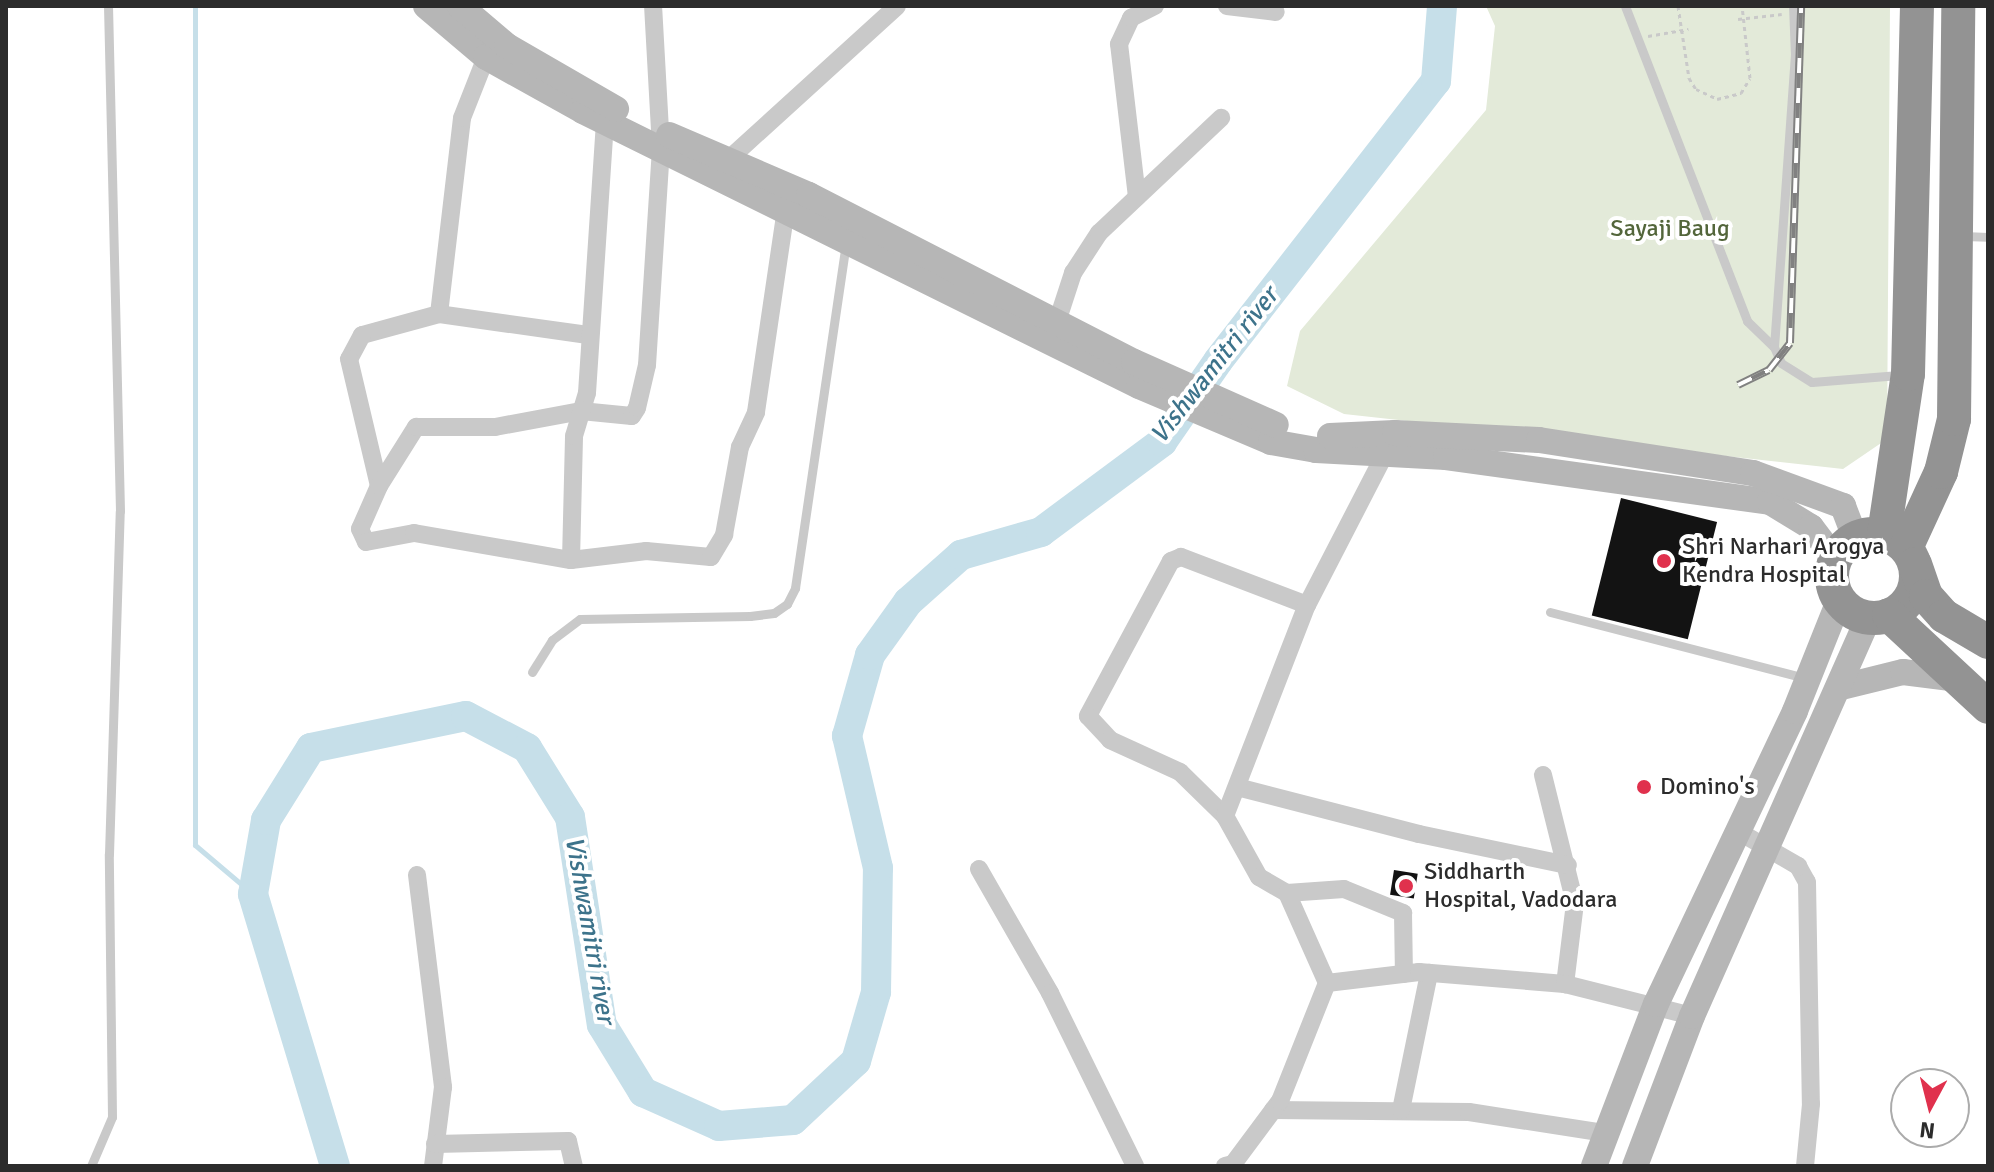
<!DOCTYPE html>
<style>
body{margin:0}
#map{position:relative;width:1994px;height:1172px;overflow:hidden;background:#fff;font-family:Signika,sans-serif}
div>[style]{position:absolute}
.green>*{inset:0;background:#e3ead9}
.stream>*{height:5px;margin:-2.5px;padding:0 2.5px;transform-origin:2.5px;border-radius:2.5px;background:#c6dfe9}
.river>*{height:30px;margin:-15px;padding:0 15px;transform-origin:15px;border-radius:15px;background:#c6dfe9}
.building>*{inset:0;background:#131313;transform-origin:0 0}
.path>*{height:3px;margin-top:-1.5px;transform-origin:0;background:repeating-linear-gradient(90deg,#c9c9c9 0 4px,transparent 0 8px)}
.lane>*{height:9px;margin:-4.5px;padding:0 4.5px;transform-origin:4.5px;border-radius:4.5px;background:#c9c9c9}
.street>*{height:18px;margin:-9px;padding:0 9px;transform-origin:9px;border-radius:9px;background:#c9c9c9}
.secondary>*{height:26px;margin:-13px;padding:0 13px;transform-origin:13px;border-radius:13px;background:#b6b6b6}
.highway>*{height:34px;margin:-17px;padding:0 17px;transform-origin:17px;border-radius:17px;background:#939393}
.highway>.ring{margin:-17px;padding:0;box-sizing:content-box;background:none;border:34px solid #939393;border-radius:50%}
.rail>*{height:8px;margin-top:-4px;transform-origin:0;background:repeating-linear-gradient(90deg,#fff 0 15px,#818181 0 30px);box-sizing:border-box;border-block:2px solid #818181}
.dots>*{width:22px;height:22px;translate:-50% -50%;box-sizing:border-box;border:4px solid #fff;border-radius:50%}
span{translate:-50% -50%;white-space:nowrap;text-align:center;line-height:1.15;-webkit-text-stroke:8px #fff;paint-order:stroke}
.park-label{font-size:24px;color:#53663b}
.poi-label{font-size:24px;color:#2c2c2c}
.left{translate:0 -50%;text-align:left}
.water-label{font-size:26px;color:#3d738b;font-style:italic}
.frame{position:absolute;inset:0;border:8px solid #2c2c2c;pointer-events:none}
.north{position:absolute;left:1890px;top:1068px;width:80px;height:80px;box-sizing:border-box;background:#fff;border:2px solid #ababab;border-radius:50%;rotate:187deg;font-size:22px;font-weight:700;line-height:32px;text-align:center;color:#2c2c2c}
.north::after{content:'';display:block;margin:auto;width:28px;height:36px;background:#e0314d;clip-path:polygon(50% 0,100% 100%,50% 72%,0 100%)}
</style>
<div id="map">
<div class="green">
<i style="clip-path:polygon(1486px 6px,1890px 6px,1887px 439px,1843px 469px,1344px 414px,1287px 386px,1300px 331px,1486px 110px,1495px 26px)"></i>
</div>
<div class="stream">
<i style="left:195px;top:6px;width:839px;rotate:90deg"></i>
<i style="left:195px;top:845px;width:76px;rotate:40.2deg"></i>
</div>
<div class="river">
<i style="left:335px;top:1166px;width:284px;rotate:-106.8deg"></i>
<i style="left:253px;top:894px;width:75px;rotate:-80deg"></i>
<i style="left:266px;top:820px;width:85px;rotate:-58deg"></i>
<i style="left:311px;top:748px;width:158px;rotate:-11.7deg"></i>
<i style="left:466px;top:716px;width:69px;rotate:27.7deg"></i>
<i style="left:527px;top:748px;width:81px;rotate:58.1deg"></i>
<i style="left:570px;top:817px;width:210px;rotate:81.3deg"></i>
<i style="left:602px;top:1025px;width:79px;rotate:58.5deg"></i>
<i style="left:643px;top:1092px;width:83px;rotate:24.1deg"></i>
<i style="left:719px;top:1126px;width:74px;rotate:-4.6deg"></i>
<i style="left:793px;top:1120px;width:86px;rotate:-43.1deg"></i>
<i style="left:856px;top:1061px;width:72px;rotate:-73.8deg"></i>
<i style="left:876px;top:992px;width:124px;rotate:-89.1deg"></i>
<i style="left:878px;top:868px;width:136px;rotate:-103.2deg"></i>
<i style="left:847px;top:736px;width:84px;rotate:-74.1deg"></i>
<i style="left:870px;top:655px;width:65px;rotate:-54.4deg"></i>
<i style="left:908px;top:602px;width:71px;rotate:-41.6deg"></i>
<i style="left:961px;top:555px;width:83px;rotate:-16deg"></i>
<i style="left:1041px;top:532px;width:151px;rotate:-36.6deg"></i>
<i style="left:1162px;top:442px;width:98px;rotate:-55.3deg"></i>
<i style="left:1218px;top:361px;width:355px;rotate:-52.1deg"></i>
<i style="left:1436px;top:81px;width:75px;rotate:-85.4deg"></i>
</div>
<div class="building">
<i style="left:1621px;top:498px;width:99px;height:121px;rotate:14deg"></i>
<i style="left:1394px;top:870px;width:24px;height:25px;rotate:9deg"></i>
</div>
<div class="path">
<i style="left:1678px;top:6px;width:73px;rotate:81.3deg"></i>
<i style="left:1689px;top:78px;width:13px;rotate:58deg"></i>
<i style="left:1696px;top:89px;width:23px;rotate:25deg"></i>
<i style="left:1717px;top:99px;width:25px;rotate:-14deg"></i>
<i style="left:1741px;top:93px;width:17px;rotate:-59deg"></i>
<i style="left:1750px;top:78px;width:72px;rotate:-96.3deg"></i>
<i style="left:1738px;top:19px;width:44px;rotate:-6.5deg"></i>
<i style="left:1648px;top:36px;width:41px;rotate:-9.9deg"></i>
</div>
<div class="lane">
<i style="left:1625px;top:6px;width:338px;rotate:68.8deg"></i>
<i style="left:1747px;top:321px;width:37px;rotate:44deg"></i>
<i style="left:1774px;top:347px;width:17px;rotate:66deg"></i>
<i style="left:1781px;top:363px;width:36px;rotate:32deg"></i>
<i style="left:1812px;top:382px;width:87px;rotate:-4.6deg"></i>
<i style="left:1963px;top:236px;width:25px;rotate:2deg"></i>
<i style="left:1774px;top:347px;width:293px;rotate:-85.9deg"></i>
<i style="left:1795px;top:55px;width:49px;rotate:-92.3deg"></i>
<i style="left:1550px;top:612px;width:264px;rotate:14.5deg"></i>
<i style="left:532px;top:672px;width:38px;rotate:-58deg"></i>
<i style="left:552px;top:640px;width:35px;rotate:-37deg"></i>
<i style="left:580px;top:619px;width:170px;rotate:-1deg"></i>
<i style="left:750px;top:616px;width:24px;rotate:-7deg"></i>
<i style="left:774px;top:613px;width:16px;rotate:-35deg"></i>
<i style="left:787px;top:604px;width:18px;rotate:-63deg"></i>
<i style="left:795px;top:588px;width:348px;rotate:-81.6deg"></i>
<i style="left:91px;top:1166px;width:53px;rotate:-66.8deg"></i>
<i style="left:112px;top:1117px;width:263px;rotate:-90.7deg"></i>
<i style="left:109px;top:854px;width:343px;rotate:-88.2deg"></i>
<i style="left:120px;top:511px;width:505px;rotate:-91.36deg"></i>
</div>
<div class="street">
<i style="left:1227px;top:6px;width:49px;rotate:7deg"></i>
<i style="left:729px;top:159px;width:227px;rotate:-42.3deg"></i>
<i style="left:1137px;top:197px;width:154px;rotate:-96.7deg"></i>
<i style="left:1119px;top:44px;width:29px;rotate:-65deg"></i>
<i style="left:1131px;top:18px;width:27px;rotate:-27deg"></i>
<i style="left:439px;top:314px;width:197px;rotate:-83.3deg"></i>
<i style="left:462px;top:118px;width:66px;rotate:-68.5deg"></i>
<i style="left:1057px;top:322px;width:52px;rotate:-71.9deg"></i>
<i style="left:1073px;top:273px;width:48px;rotate:-57deg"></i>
<i style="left:1099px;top:233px;width:168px;rotate:-43.3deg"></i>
<i style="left:588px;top:335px;width:150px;rotate:-172deg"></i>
<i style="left:439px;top:314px;width:80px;rotate:164.7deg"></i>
<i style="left:362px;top:335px;width:27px;rotate:118deg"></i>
<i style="left:349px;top:359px;width:130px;rotate:76.7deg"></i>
<i style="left:379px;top:486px;width:47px;rotate:113.8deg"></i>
<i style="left:360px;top:529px;width:14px;rotate:65deg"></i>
<i style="left:366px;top:542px;width:49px;rotate:-10.6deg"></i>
<i style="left:414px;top:533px;width:159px;rotate:9.8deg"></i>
<i style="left:571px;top:560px;width:76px;rotate:-6.8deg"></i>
<i style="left:646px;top:551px;width:65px;rotate:5.3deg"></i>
<i style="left:711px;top:557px;width:26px;rotate:-59deg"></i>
<i style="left:724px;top:535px;width:89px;rotate:-79.7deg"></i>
<i style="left:740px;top:447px;width:38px;rotate:-65deg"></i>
<i style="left:756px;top:412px;width:205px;rotate:-81.6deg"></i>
<i style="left:379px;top:486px;width:70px;rotate:-57.9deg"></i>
<i style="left:416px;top:427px;width:79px"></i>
<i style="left:495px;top:427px;width:87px;rotate:-10.5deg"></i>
<i style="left:581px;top:411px;width:51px;rotate:5.6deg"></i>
<i style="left:632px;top:416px;width:9px;rotate:-58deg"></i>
<i style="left:637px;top:408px;width:44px;rotate:-76.9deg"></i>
<i style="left:647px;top:365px;width:217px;rotate:-86.3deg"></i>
<i style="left:661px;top:148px;width:142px;rotate:-93.2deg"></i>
<i style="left:571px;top:560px;width:124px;rotate:-88.6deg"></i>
<i style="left:574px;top:436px;width:45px;rotate:-73.2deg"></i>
<i style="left:587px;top:393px;width:272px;rotate:-86.2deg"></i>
<i style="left:1307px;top:605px;width:135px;rotate:-159.1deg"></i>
<i style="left:1181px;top:557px;width:11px;rotate:158deg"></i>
<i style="left:1171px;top:561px;width:176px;rotate:118.2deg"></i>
<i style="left:1088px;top:716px;width:33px;rotate:47deg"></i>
<i style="left:1110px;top:740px;width:77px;rotate:24.6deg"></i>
<i style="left:1180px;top:772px;width:63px;rotate:44.4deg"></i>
<i style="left:1225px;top:816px;width:70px;rotate:60.9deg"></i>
<i style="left:1259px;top:877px;width:32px;rotate:30deg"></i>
<i style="left:1287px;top:893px;width:57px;rotate:-4deg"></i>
<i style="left:1344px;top:889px;width:64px;rotate:22.1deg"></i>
<i style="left:1403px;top:913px;width:61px;rotate:89.1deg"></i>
<i style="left:1543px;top:775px;width:132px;rotate:76deg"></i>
<i style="left:1575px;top:903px;width:82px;rotate:97deg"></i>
<i style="left:1237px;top:787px;width:188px;rotate:14.5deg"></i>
<i style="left:1419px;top:834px;width:152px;rotate:11.8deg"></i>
<i style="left:1225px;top:816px;width:226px;rotate:-68.8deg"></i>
<i style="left:1307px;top:605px;width:170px;rotate:-62.7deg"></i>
<i style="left:1736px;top:830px;width:72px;rotate:30.1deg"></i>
<i style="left:1798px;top:866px;width:18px;rotate:61deg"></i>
<i style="left:1807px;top:882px;width:222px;rotate:89deg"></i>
<i style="left:1811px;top:1104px;width:62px;rotate:95.5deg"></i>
<i style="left:979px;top:869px;width:143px;rotate:60.2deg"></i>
<i style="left:1050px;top:993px;width:193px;rotate:63.8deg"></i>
<i style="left:417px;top:875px;width:214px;rotate:83deg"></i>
<i style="left:443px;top:1087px;width:80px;rotate:97.2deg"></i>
<i style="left:1287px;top:893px;width:98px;rotate:66deg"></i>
<i style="left:1273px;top:1110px;width:196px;rotate:0.6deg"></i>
<i style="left:1469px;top:1112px;width:138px;rotate:8.8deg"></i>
<i style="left:1401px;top:1110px;width:140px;rotate:-78.4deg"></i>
<i style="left:435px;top:1144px;width:133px;rotate:-1.3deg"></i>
<i style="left:568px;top:1141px;width:26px;rotate:77deg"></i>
<i style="left:1225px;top:1166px;width:8px;rotate:-14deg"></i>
<i style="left:1233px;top:1164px;width:79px;rotate:-53.3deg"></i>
<i style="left:1280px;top:1101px;width:127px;rotate:-68.3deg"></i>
<i style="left:1327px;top:983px;width:93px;rotate:-6.8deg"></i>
<i style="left:1419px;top:972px;width:146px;rotate:4.7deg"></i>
<i style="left:1565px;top:984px;width:131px;rotate:14.1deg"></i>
</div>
<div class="secondary">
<i style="left:426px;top:6px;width:79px;rotate:40.4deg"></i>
<i style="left:486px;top:57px;width:111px;rotate:29.1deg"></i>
<i style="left:583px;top:111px;width:620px;rotate:26.32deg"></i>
<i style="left:1139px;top:386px;width:143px;rotate:23deg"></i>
<i style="left:1271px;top:442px;width:46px;rotate:10.1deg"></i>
<i style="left:1316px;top:450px;width:130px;rotate:3.1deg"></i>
<i style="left:1446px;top:457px;width:327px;rotate:7.9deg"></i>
<i style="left:1770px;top:502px;width:48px;rotate:31.4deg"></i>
<i style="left:1811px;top:527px;width:40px;rotate:53deg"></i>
<i style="left:460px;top:6px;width:62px;rotate:40.4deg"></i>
<i style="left:507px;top:46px;width:126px;rotate:30deg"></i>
<i style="left:669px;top:135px;width:152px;rotate:23.2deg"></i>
<i style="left:809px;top:195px;width:365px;rotate:27.2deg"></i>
<i style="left:1134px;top:362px;width:155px;rotate:23.9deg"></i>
<i style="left:1330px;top:436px;width:65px;rotate:-2.6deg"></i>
<i style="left:1395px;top:433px;width:144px;rotate:2.8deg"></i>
<i style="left:1539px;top:440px;width:217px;rotate:8.8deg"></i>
<i style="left:1753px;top:473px;width:96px;rotate:20.1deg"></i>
<i style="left:1843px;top:506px;width:34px;rotate:69deg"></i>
<i style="left:1842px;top:687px;width:63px;rotate:-13.8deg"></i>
<i style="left:1903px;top:672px;width:54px;rotate:7.4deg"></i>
<i style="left:1594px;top:1166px;width:173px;rotate:-69.1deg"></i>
<i style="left:1656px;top:1004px;width:324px;rotate:-64.6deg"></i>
<i style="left:1795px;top:711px;width:118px;rotate:-68.2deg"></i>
<i style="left:1635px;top:1166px;width:160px;rotate:-69.2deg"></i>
<i style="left:1692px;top:1016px;width:436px;rotate:-66.1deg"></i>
</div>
<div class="highway">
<i class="ring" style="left:1832px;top:534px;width:50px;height:50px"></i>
<i style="left:1884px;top:534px;width:162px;rotate:-81.5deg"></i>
<i style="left:1908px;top:374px;width:368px;rotate:-88.6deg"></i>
<i style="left:1906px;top:548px;width:84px;rotate:-65.3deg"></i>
<i style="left:1941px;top:472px;width:55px;rotate:-76.2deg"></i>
<i style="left:1954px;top:419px;width:413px;rotate:-89.4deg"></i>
<i style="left:1915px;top:564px;width:34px;rotate:71deg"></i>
<i style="left:1926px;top:596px;width:27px;rotate:48deg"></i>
<i style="left:1944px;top:616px;width:51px;rotate:30.6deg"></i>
<i style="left:1889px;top:615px;width:135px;rotate:42.9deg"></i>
</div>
<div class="rail">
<i style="left:1738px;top:385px;width:34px;rotate:-26deg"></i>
<i style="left:1769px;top:370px;width:34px;rotate:-52deg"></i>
<i style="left:1790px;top:343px;width:337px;rotate:-88.1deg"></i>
</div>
<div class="dots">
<i style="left:1664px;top:561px;background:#e0314d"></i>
<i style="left:1644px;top:787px;background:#e0314d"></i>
<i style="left:1406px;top:886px;background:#e0314d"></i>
</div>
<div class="park-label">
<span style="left:1670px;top:229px">Sayaji Baug</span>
</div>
<div class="poi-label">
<span class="left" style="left:1682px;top:561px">Shri Narhari Arogya<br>Kendra Hospital</span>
<span class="left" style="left:1660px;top:787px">Domino's</span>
<span class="left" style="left:1424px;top:886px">Siddharth<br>Hospital, Vadodara</span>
</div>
<div class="water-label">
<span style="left:1215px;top:366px;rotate:-52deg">Vishwamitri river</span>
<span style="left:589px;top:930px;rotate:80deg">Vishwamitri river</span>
</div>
<div class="frame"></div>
<div class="north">N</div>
</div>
